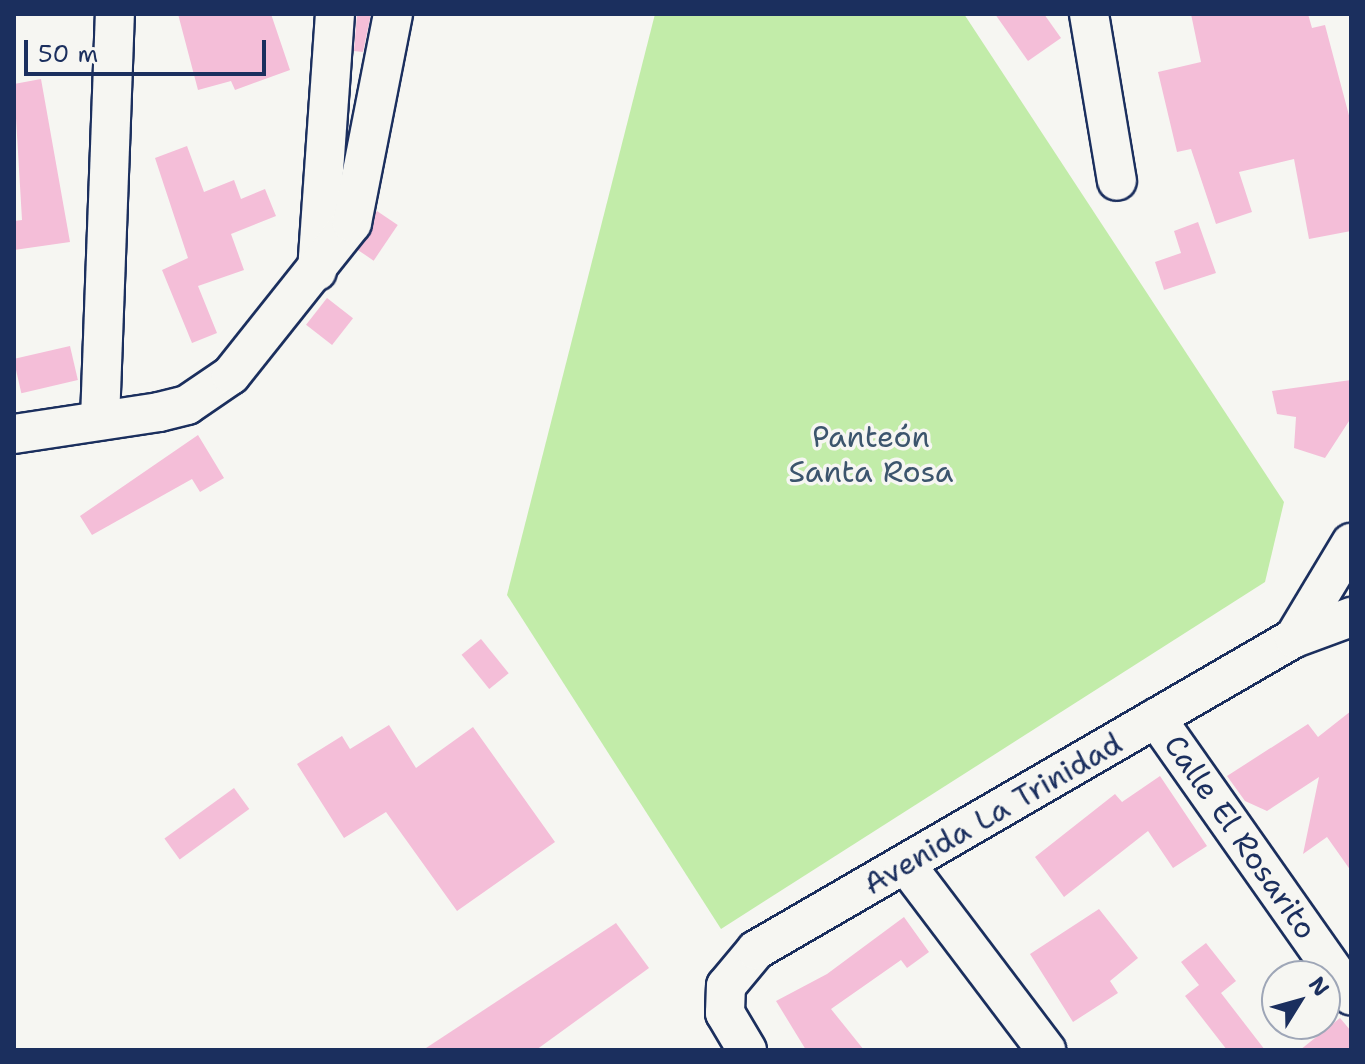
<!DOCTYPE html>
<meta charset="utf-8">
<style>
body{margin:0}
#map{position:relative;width:1365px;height:1064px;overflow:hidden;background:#f6f6f2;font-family:"Shantell Sans",sans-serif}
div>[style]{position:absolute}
.green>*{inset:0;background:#c2eca9}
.building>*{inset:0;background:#f4bed8;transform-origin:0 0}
.roads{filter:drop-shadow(2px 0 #1b2f5e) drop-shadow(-2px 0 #1b2f5e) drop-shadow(0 2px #1b2f5e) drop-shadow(0 -2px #1b2f5e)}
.minor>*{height:38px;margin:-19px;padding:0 19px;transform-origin:19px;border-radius:19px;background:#f6f6f2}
span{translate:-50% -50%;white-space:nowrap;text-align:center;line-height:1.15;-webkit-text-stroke:7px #f6f6f2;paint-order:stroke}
.park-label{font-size:30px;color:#3c556d}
.street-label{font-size:30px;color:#1b2f5e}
.frame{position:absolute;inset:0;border:16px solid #1b2f5e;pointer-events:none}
.north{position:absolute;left:1261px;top:960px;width:80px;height:80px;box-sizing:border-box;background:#f6f6f2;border:2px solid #9ea6b7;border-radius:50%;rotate:53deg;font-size:22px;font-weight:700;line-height:32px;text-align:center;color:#1b2f5e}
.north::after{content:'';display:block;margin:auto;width:28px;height:36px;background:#1b2f5e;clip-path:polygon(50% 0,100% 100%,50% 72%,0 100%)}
.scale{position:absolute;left:24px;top:40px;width:242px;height:36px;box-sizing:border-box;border:4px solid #1b2f5e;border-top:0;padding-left:10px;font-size:24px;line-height:28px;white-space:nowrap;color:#1b2f5e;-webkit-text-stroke:6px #f6f6f2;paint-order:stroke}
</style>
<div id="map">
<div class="green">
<i style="clip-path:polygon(655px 14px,964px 14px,1284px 502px,1265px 582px,721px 929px,507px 595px)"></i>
</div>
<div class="building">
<i style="clip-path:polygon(178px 14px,271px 14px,290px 70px,235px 90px,231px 81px,198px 90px)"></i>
<i style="clip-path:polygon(357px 14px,371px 14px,363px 52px,354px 51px)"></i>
<i style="clip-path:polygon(995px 14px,1044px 14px,1061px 38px,1028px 61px)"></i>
<i style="clip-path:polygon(1191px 14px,1308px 14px,1312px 28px,1325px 25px,1351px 123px,1351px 231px,1309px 239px,1294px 159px,1239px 172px,1252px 212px,1216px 224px,1191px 149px,1177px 152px,1158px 72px,1201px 62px)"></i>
<i style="clip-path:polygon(41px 79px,70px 242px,14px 250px,14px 221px,22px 220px,14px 84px)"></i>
<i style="clip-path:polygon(187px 146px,204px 192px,234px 180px,241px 199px,265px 189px,276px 216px,231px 234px,244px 270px,198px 286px,217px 333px,192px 343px,162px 270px,188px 258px,155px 158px)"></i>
<i style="left:377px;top:211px;width:25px;height:43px;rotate:34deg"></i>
<i style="clip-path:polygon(1198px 222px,1216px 273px,1164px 290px,1155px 262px,1181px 253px,1174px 231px)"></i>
<i style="left:327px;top:298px;width:33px;height:34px;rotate:38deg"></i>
<i style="left:70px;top:346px;width:35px;height:58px;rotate:77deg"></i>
<i style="clip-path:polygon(1351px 380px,1351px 418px,1325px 458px,1294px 448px,1296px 417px,1277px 414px,1272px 391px)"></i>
<i style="clip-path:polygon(198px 435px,224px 478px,200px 492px,192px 479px,92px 535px,80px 516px)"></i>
<i style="left:481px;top:639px;width:44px;height:25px;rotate:51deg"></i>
<i style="clip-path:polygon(1351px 711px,1351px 871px,1327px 837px,1303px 854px,1319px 777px,1267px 811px,1245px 801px,1227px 776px,1308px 724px,1318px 737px)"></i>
<i style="clip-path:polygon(389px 725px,416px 768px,473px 727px,555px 842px,457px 911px,386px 812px,344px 838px,297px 764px,342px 736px,350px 749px)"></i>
<i style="clip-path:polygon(1160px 776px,1207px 846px,1173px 868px,1148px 831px,1064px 897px,1035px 857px,1115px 794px,1122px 802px)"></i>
<i style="left:234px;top:788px;width:26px;height:86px;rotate:54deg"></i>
<i style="clip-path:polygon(1099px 909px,1138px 958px,1110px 981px,1118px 993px,1073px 1022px,1030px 954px)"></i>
<i style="clip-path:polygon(904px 917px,929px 952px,907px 968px,901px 960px,831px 1009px,864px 1050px,806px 1050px,776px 1001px,827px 974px)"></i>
<i style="clip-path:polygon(616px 923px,649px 968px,536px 1050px,423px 1050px)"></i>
<i style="clip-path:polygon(1206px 943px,1236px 981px,1221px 993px,1265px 1050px,1227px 1050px,1185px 996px,1199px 985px,1181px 962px)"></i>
<i style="clip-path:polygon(1340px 1018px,1351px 1031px,1351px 1050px,1300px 1050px)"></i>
</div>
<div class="roads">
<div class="minor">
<i style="left:1089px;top:14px;width:169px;rotate:80.5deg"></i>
<i style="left:317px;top:271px;width:258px;rotate:-86deg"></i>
<i style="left:100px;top:420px;width:406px;rotate:-87.9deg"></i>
<i style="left:14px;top:434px;width:147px;rotate:-8.6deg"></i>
<i style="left:159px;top:412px;width:29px;rotate:-14deg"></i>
<i style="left:187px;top:405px;width:53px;rotate:-34.3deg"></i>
<i style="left:231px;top:375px;width:194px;rotate:-51.5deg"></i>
<i style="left:352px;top:223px;width:213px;rotate:-78.9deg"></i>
<i style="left:1294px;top:638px;width:111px;rotate:-59deg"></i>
<i style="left:1156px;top:718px;width:339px;rotate:54.9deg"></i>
<i style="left:907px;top:866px;width:231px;rotate:52.9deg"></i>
<i style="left:747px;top:1050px;width:43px;rotate:-120.7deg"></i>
<i style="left:725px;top:1013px;width:27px;rotate:-88deg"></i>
<i style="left:726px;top:986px;width:47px;rotate:-50.2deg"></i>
<i style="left:756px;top:950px;width:622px;rotate:-30.11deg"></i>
<i style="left:1294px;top:638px;width:61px;rotate:-20.2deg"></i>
</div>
</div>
<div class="park-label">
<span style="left:871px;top:454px">Panteón<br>Santa Rosa</span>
</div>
<div class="street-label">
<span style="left:993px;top:814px;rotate:-30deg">Avenida La Trinidad</span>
<span style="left:1240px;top:837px;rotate:55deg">Calle El Rosarito</span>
</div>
<div class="frame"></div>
<div class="north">N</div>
<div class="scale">50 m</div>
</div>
